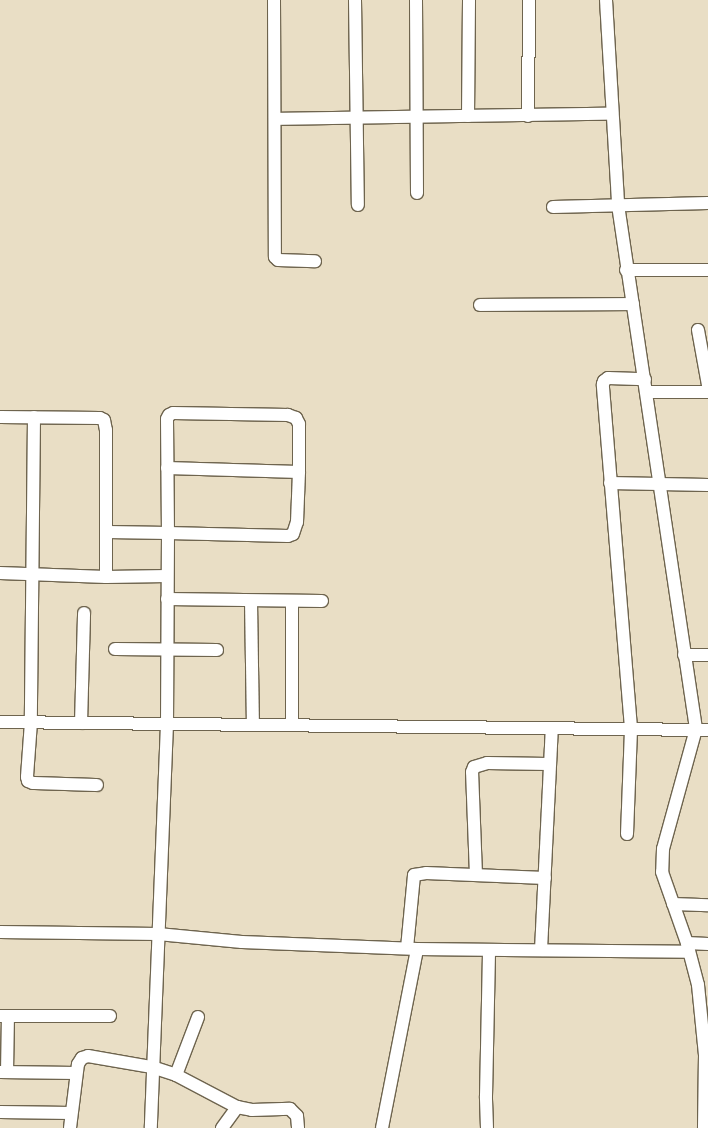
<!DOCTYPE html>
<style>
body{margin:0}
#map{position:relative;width:708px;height:1128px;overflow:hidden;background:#e9dec5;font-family:"Crimson Pro",serif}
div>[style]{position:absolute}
.roads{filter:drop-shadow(1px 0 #6e644e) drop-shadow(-1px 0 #6e644e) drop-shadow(0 1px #6e644e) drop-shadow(0 -1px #6e644e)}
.minor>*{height:12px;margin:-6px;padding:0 6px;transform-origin:6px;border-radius:6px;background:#fff}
span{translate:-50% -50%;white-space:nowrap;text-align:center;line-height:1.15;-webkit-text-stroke:4px #f6ebd2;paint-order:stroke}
</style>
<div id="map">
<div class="roads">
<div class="minor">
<i style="left:274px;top:0;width:257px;rotate:89.8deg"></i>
<i style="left:275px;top:257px;width:4px;rotate:45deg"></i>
<i style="left:278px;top:260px;width:37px;rotate:2deg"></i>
<i style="left:355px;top:0;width:205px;rotate:89.2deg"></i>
<i style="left:416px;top:0;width:193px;rotate:89.7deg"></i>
<i style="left:606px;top:0;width:205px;rotate:86.6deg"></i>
<i style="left:618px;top:205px;width:530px;rotate:81.53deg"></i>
<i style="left:696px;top:729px;width:124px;rotate:105.4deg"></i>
<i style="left:663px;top:849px;width:23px;rotate:92deg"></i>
<i style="left:662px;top:872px;width:75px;rotate:70.6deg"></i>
<i style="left:687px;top:943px;width:43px;rotate:75.3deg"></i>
<i style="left:698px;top:985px;width:70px;rotate:84.3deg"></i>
<i style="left:705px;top:1055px;width:73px;rotate:90.8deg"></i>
<i style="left:468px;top:116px;width:116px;rotate:-89.5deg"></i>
<i style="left:528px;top:116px;width:116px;rotate:-89.5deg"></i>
<i style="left:275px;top:119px;width:337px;rotate:-0.9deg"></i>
<i style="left:553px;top:207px;width:155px;rotate:-1.5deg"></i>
<i style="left:626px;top:270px;width:82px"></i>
<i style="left:480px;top:305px;width:153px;rotate:-0.4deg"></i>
<i style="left:698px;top:330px;width:56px;rotate:79.7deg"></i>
<i style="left:647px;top:392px;width:61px"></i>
<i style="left:0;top:417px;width:100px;rotate:0.6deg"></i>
<i style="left:100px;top:418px;width:4px;rotate:27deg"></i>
<i style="left:104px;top:420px;width:10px;rotate:79deg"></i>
<i style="left:106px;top:430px;width:147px;rotate:90deg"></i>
<i style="left:34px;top:417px;width:305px;rotate:90.6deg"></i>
<i style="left:31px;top:722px;width:55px;rotate:94.2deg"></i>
<i style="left:27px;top:777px;width:4px;rotate:76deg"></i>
<i style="left:28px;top:781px;width:5px;rotate:22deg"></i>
<i style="left:33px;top:783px;width:64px;rotate:1.8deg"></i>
<i style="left:167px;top:468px;width:132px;rotate:1.7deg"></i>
<i style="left:610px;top:483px;width:98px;rotate:1.2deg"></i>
<i style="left:108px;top:532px;width:60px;rotate:1deg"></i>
<i style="left:168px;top:533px;width:120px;rotate:1.4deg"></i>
<i style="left:288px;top:536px;width:5px;rotate:-22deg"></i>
<i style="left:293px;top:534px;width:13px;rotate:-72deg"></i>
<i style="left:297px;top:522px;width:50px;rotate:-87.7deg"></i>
<i style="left:299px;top:472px;width:48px;rotate:-90deg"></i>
<i style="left:299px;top:424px;width:7px;rotate:-117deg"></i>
<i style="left:296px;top:418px;width:9px;rotate:-159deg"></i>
<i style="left:288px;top:415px;width:115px;rotate:-179deg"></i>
<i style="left:173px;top:413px;width:4px;rotate:153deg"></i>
<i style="left:169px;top:415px;width:4px;rotate:117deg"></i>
<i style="left:167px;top:419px;width:114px;rotate:89.5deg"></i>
<i style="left:168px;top:533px;width:191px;rotate:90.3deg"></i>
<i style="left:167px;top:724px;width:404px;rotate:92.3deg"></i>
<i style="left:0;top:573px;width:106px;rotate:2.2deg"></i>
<i style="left:106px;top:577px;width:61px;rotate:-0.9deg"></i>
<i style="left:167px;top:599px;width:155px;rotate:0.7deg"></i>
<i style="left:251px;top:601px;width:123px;rotate:89.1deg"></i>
<i style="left:115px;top:649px;width:102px;rotate:0.6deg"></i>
<i style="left:684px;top:655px;width:24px"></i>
<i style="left:0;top:722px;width:708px;rotate:0.65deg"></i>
<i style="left:81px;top:723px;width:110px;rotate:-88.4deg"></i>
<i style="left:292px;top:725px;width:124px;rotate:-90deg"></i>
<i style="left:627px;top:834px;width:106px;rotate:-87.8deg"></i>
<i style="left:631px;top:728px;width:345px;rotate:-94.7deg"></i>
<i style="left:603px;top:384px;width:3px;rotate:-72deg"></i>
<i style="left:604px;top:381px;width:5px;rotate:-37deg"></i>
<i style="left:608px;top:378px;width:37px;rotate:2deg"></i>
<i style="left:476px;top:875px;width:103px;rotate:-92.2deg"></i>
<i style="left:472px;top:772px;width:5px;rotate:-68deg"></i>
<i style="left:474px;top:767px;width:14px;rotate:-17deg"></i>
<i style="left:487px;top:763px;width:61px;rotate:0.9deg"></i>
<i style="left:673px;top:904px;width:35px;rotate:2deg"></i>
<i style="left:0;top:932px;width:158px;rotate:0.7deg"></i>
<i style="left:158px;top:934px;width:84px;rotate:5.4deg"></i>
<i style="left:242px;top:942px;width:175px;rotate:2.3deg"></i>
<i style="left:417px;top:949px;width:272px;rotate:0.6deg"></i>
<i style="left:687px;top:943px;width:21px;rotate:3deg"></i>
<i style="left:407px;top:948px;width:73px;rotate:-84.5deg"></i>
<i style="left:414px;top:875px;width:12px;rotate:-9deg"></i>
<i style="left:426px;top:873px;width:119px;rotate:2.4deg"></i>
<i style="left:541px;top:950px;width:222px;rotate:-87.2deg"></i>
<i style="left:0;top:1016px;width:110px"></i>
<i style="left:0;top:1072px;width:76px;rotate:0.8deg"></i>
<i style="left:7px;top:1072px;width:56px;rotate:-89deg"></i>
<i style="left:176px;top:1075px;width:62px;rotate:-69.2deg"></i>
<i style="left:0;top:1112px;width:71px;rotate:0.8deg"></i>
<i style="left:70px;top:1128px;width:64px;rotate:-82.9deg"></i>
<i style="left:78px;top:1064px;width:7px;rotate:-56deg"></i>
<i style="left:82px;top:1058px;width:6px;rotate:-18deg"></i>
<i style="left:88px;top:1056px;width:65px;rotate:9.8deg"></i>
<i style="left:152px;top:1067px;width:25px;rotate:18deg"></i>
<i style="left:176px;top:1075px;width:69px;rotate:27.7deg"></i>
<i style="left:237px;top:1107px;width:15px;rotate:11deg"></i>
<i style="left:252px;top:1110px;width:38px;rotate:-2deg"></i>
<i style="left:290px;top:1109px;width:10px;rotate:45deg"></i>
<i style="left:297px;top:1116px;width:12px;rotate:85deg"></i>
<i style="left:222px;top:1128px;width:26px;rotate:-54deg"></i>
<i style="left:382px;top:1128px;width:182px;rotate:-78.9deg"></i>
<i style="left:487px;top:1128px;width:32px;rotate:-92deg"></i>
<i style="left:486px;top:1096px;width:146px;rotate:-88.8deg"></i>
</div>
</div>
</div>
